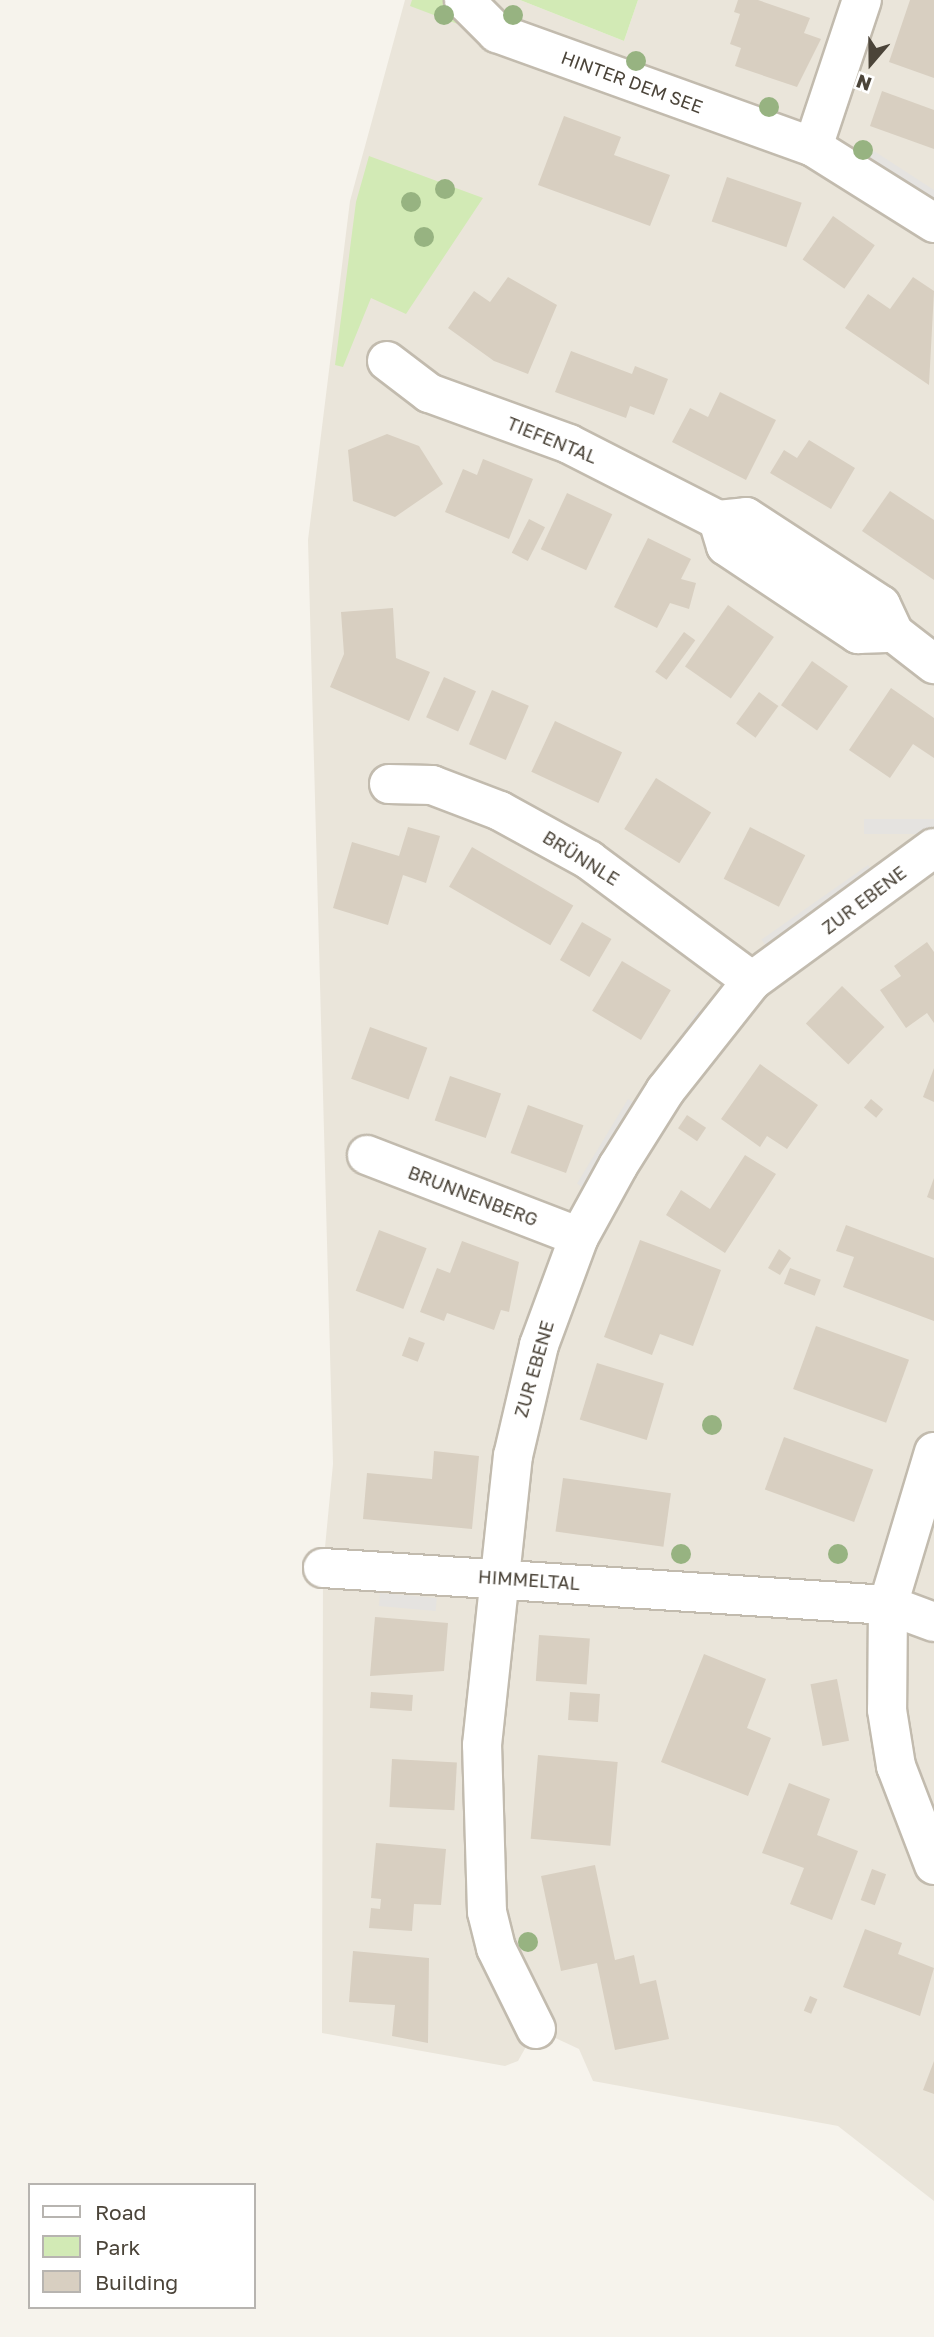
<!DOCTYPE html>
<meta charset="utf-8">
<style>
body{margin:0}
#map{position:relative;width:934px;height:2337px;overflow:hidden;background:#f6f3ec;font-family:"Golos Text",sans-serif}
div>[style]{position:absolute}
.residential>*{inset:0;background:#eae5da}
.green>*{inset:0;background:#d2eab5}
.parking>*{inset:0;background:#e5e3e0;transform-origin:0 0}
.building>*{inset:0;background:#d8cfc1;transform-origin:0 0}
.roads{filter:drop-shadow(2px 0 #c2bbae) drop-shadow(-2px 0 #c2bbae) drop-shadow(0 2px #c2bbae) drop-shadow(0 -2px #c2bbae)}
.minor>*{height:38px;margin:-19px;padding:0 19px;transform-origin:19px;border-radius:19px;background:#fff}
.trees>*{width:20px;height:20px;margin:-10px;border-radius:50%;background:#97b381}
span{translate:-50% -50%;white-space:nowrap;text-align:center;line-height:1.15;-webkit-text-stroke:6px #fff;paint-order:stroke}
.street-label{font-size:18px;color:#4b4439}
.legend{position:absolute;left:28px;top:2183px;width:228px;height:126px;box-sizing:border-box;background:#fff;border:2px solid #b7b4b0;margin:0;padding:9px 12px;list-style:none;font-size:21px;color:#4b4439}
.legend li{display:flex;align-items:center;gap:14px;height:35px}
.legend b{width:35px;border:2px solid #b7b4b0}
.north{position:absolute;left:836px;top:28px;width:70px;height:70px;-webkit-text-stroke:5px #fff;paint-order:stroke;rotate:200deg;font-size:19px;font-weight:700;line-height:28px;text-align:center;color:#4b4439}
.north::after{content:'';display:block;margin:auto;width:24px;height:32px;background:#4b4439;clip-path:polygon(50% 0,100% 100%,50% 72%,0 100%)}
</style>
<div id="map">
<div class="residential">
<i style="clip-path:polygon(405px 0,520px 0,624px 41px,638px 0,934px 0,934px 2201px,838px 2126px,593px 2081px,579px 2049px,536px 2029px,518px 2061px,505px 2066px,322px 2033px,323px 1568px,333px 1464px,308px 540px,350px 201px)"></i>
</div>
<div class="green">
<i style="clip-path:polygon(412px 0,448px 0,463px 26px,410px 6px)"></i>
<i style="clip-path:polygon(520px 0,638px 0,624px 41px)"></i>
<i style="clip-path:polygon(369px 156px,483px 198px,406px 314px,371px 298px,343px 367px,335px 365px,356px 202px)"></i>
</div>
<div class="parking">
<i style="clip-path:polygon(874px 151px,934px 190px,934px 206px,866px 163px)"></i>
<i style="left:934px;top:819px;width:15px;height:70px;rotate:90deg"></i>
<i style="left:868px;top:865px;width:12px;height:130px;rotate:55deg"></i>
<i style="left:698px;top:1011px;width:12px;height:99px;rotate:35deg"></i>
<i style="left:628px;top:1099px;width:12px;height:99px;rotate:31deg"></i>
<i style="left:380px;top:1593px;width:57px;height:13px;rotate:5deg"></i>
</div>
<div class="building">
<i style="clip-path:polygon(738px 0,758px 0,810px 18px,804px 33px,821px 39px,797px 87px,735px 66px,741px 48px,730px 44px,740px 14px,734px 12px)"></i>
<i style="clip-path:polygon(910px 0,934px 0,934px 78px,889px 62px)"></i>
<i style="clip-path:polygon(882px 91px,934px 110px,934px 149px,870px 126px)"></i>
<i style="clip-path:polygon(564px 116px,621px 137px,614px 155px,670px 175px,650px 226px,538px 185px)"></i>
<i style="left:727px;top:177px;width:79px;height:47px;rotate:19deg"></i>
<i style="left:833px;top:216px;width:51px;height:53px;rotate:35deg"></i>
<i style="clip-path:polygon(508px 277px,557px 305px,528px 374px,494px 361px,448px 328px,474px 291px,490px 302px)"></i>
<i style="clip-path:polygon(913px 277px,934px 291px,929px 385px,845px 328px,868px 294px,890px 309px)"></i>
<i style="clip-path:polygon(571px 351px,632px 374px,635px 366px,668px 379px,654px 415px,630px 406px,626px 418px,555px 392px)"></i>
<i style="clip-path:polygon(720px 392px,776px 420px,746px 480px,672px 442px,690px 408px,708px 417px)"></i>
<i style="clip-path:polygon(387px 434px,419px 446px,443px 484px,395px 517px,353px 501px,348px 450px)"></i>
<i style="clip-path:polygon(809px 440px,855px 468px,831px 509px,770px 473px,784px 450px,797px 458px)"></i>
<i style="clip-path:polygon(483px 459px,533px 479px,509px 539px,445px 512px,463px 469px,477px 475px)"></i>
<i style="clip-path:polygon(890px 491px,934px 520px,934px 580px,862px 531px)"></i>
<i style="left:567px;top:493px;width:50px;height:62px;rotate:25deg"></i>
<i style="left:529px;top:519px;width:18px;height:38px;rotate:27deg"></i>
<i style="clip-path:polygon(648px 538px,691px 559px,681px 579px,696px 583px,689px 609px,670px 603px,657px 628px,614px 607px)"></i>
<i style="left:728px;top:605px;width:56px;height:75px;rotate:35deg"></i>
<i style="clip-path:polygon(393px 608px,396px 658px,430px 672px,409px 721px,330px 687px,344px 654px,341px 612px)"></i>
<i style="left:684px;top:632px;width:14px;height:49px;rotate:36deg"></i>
<i style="left:812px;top:661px;width:44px;height:54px;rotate:35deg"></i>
<i style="left:444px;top:677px;width:35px;height:44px;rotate:24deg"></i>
<i style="clip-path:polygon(891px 688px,934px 718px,934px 758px,913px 744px,890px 778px,849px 750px)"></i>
<i style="left:492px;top:690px;width:40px;height:59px;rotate:23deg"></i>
<i style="left:759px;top:692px;width:24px;height:39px;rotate:36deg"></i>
<i style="left:555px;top:721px;width:74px;height:56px;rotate:25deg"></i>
<i style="left:656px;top:778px;width:65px;height:60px;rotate:32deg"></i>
<i style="clip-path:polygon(408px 827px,440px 836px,426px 883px,403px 875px,388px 925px,333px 908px,352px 842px,399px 856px)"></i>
<i style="left:750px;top:827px;width:62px;height:58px;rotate:27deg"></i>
<i style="left:472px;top:847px;width:117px;height:46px;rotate:30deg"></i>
<i style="left:582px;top:922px;width:34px;height:44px;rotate:30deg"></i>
<i style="clip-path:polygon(927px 942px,934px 952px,934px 1023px,927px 1013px,906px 1028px,880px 990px,901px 976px,894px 966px)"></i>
<i style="left:622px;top:961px;width:57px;height:58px;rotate:31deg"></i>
<i style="left:842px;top:986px;width:59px;height:52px;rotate:44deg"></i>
<i style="left:370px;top:1027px;width:61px;height:55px;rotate:20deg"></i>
<i style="clip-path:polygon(760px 1064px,818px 1105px,787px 1149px,767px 1136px,760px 1147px,721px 1119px)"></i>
<i style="clip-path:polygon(934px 1068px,934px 1102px,923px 1097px)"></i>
<i style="left:450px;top:1076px;width:54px;height:47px;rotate:19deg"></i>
<i style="left:871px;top:1099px;width:16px;height:11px;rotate:40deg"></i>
<i style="left:528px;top:1105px;width:59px;height:51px;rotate:20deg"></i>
<i style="left:687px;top:1115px;width:23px;height:16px;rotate:34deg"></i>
<i style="clip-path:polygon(745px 1155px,776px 1174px,725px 1253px,666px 1215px,681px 1190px,710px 1209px)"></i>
<i style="clip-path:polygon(934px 1178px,934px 1200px,927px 1197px)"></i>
<i style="clip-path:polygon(846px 1225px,934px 1258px,934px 1321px,843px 1287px,854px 1257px,836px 1251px)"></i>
<i style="left:379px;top:1230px;width:51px;height:65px;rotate:21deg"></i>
<i style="clip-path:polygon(640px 1240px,721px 1270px,693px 1346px,660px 1334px,652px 1355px,604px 1337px)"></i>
<i style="clip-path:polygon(462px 1241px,519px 1262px,509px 1312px,501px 1310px,494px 1330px,447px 1313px,444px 1321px,420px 1312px,437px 1268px,450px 1273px)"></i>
<i style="clip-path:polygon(779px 1249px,791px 1258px,780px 1275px,768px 1268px)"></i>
<i style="left:790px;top:1268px;width:33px;height:17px;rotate:21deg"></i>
<i style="left:816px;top:1326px;width:99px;height:67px;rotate:20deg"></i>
<i style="left:409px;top:1337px;width:17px;height:20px;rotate:21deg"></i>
<i style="left:597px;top:1363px;width:70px;height:59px;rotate:17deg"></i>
<i style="left:784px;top:1437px;width:95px;height:56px;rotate:20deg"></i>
<i style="clip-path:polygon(434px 1451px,479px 1456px,472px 1529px,363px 1519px,367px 1473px,432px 1479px)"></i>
<i style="left:563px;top:1478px;width:109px;height:54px;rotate:8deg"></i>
<i style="clip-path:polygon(375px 1617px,448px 1623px,444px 1671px,370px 1676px)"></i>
<i style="left:539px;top:1635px;width:51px;height:46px;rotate:4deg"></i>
<i style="clip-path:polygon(704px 1654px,766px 1679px,747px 1728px,771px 1738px,748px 1796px,661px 1762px)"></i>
<i style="left:837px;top:1679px;width:63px;height:27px;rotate:79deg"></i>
<i style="left:371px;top:1692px;width:42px;height:16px;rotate:4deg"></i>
<i style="left:570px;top:1692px;width:30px;height:28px;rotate:4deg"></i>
<i style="left:538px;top:1755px;width:80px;height:84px;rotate:5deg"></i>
<i style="left:392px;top:1759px;width:65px;height:48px;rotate:3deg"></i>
<i style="clip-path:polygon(789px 1783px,830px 1799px,817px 1835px,858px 1851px,832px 1920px,790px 1904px,804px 1868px,762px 1853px)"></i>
<i style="clip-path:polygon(376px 1843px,446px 1849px,441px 1905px,414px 1904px,412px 1931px,369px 1928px,371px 1908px,380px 1909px,381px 1899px,371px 1898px)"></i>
<i style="clip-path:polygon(595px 1865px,615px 1960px,634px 1955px,640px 1984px,656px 1980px,669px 2039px,615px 2050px,597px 1963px,561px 1971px,541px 1876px)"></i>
<i style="left:872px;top:1869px;width:15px;height:33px;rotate:20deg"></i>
<i style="clip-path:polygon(865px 1929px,902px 1943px,898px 1954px,934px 1968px,920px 2016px,843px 1987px)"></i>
<i style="clip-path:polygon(353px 1951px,429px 1958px,428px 2043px,392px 2036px,395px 2005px,349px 2002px)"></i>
<i style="left:810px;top:1996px;width:8px;height:16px;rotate:23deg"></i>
<i style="clip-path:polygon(934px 2061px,934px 2094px,923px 2090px)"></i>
</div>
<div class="roads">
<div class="minor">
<i style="left:464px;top:0;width:47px;rotate:45deg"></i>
<i style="left:497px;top:33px;width:336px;rotate:19.8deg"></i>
<i style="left:813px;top:147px;width:143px;rotate:32.1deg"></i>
<i style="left:813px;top:147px;width:155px;rotate:-71.6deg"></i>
<i style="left:387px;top:361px;width:53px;rotate:37.3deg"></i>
<i style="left:429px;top:393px;width:149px;rotate:20deg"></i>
<i style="left:569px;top:444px;width:167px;rotate:27deg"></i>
<i style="left:718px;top:520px;width:28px;rotate:-6deg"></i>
<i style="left:746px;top:517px;width:161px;rotate:33.1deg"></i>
<i style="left:881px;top:605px;width:31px;rotate:65deg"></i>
<i style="left:894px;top:633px;width:51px;rotate:37.8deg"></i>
<i style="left:718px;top:520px;width:27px;rotate:73deg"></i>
<i style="left:726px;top:546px;width:159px;rotate:33.7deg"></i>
<i style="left:858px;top:634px;width:36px;rotate:-2deg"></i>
<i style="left:389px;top:784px;width:43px;rotate:1.3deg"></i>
<i style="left:432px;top:785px;width:73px;rotate:20.9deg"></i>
<i style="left:500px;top:811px;width:102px;rotate:28.8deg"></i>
<i style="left:589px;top:860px;width:203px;rotate:36.6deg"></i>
<i style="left:367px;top:1155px;width:227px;rotate:21.1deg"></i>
<i style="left:934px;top:1452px;width:160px;rotate:106.7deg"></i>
<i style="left:888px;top:1605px;width:105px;rotate:90.5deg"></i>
<i style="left:887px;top:1710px;width:57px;rotate:80.9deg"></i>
<i style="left:896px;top:1766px;width:106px;rotate:69deg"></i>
<i style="left:323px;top:1568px;width:566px;rotate:3.75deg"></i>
<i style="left:888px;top:1605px;width:49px;rotate:20.3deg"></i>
<i style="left:536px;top:2029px;width:90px;rotate:-116.3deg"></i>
<i style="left:496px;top:1948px;width:37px;rotate:-104deg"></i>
<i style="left:487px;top:1912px;width:167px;rotate:-91.7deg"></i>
<i style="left:482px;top:1745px;width:291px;rotate:-83.9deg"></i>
<i style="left:513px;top:1456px;width:114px;rotate:-76.8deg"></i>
<i style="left:539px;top:1345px;width:115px;rotate:-69.7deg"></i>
<i style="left:579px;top:1237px;width:81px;rotate:-61.2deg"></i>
<i style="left:618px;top:1166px;width:89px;rotate:-57.9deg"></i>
<i style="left:665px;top:1091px;width:140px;rotate:-51.7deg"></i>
<i style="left:752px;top:981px;width:225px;rotate:-36.2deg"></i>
</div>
</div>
<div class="trees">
<i style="left:444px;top:15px"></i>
<i style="left:513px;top:15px"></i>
<i style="left:636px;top:61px"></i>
<i style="left:769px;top:107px"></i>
<i style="left:863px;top:150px"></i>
<i style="left:445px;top:189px"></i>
<i style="left:411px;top:202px"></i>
<i style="left:424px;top:237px"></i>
<i style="left:712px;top:1425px"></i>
<i style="left:681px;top:1554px"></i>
<i style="left:838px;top:1554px"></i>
<i style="left:528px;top:1942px"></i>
</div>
<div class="street-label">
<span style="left:632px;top:82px;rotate:20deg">HINTER DEM SEE</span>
<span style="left:552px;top:440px;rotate:22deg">TIEFENTAL</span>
<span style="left:581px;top:858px;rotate:32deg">BRÜNNLE</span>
<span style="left:864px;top:900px;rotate:-37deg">ZUR EBENE</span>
<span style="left:473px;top:1196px;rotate:21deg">BRUNNENBERG</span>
<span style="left:534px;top:1369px;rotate:-74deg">ZUR EBENE</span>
<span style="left:529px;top:1580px;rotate:4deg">HIMMELTAL</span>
</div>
<ul class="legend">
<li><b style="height:9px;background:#fff"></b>Road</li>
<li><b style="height:19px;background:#d2eab5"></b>Park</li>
<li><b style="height:19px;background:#d8cfc1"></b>Building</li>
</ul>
<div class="north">N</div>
</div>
